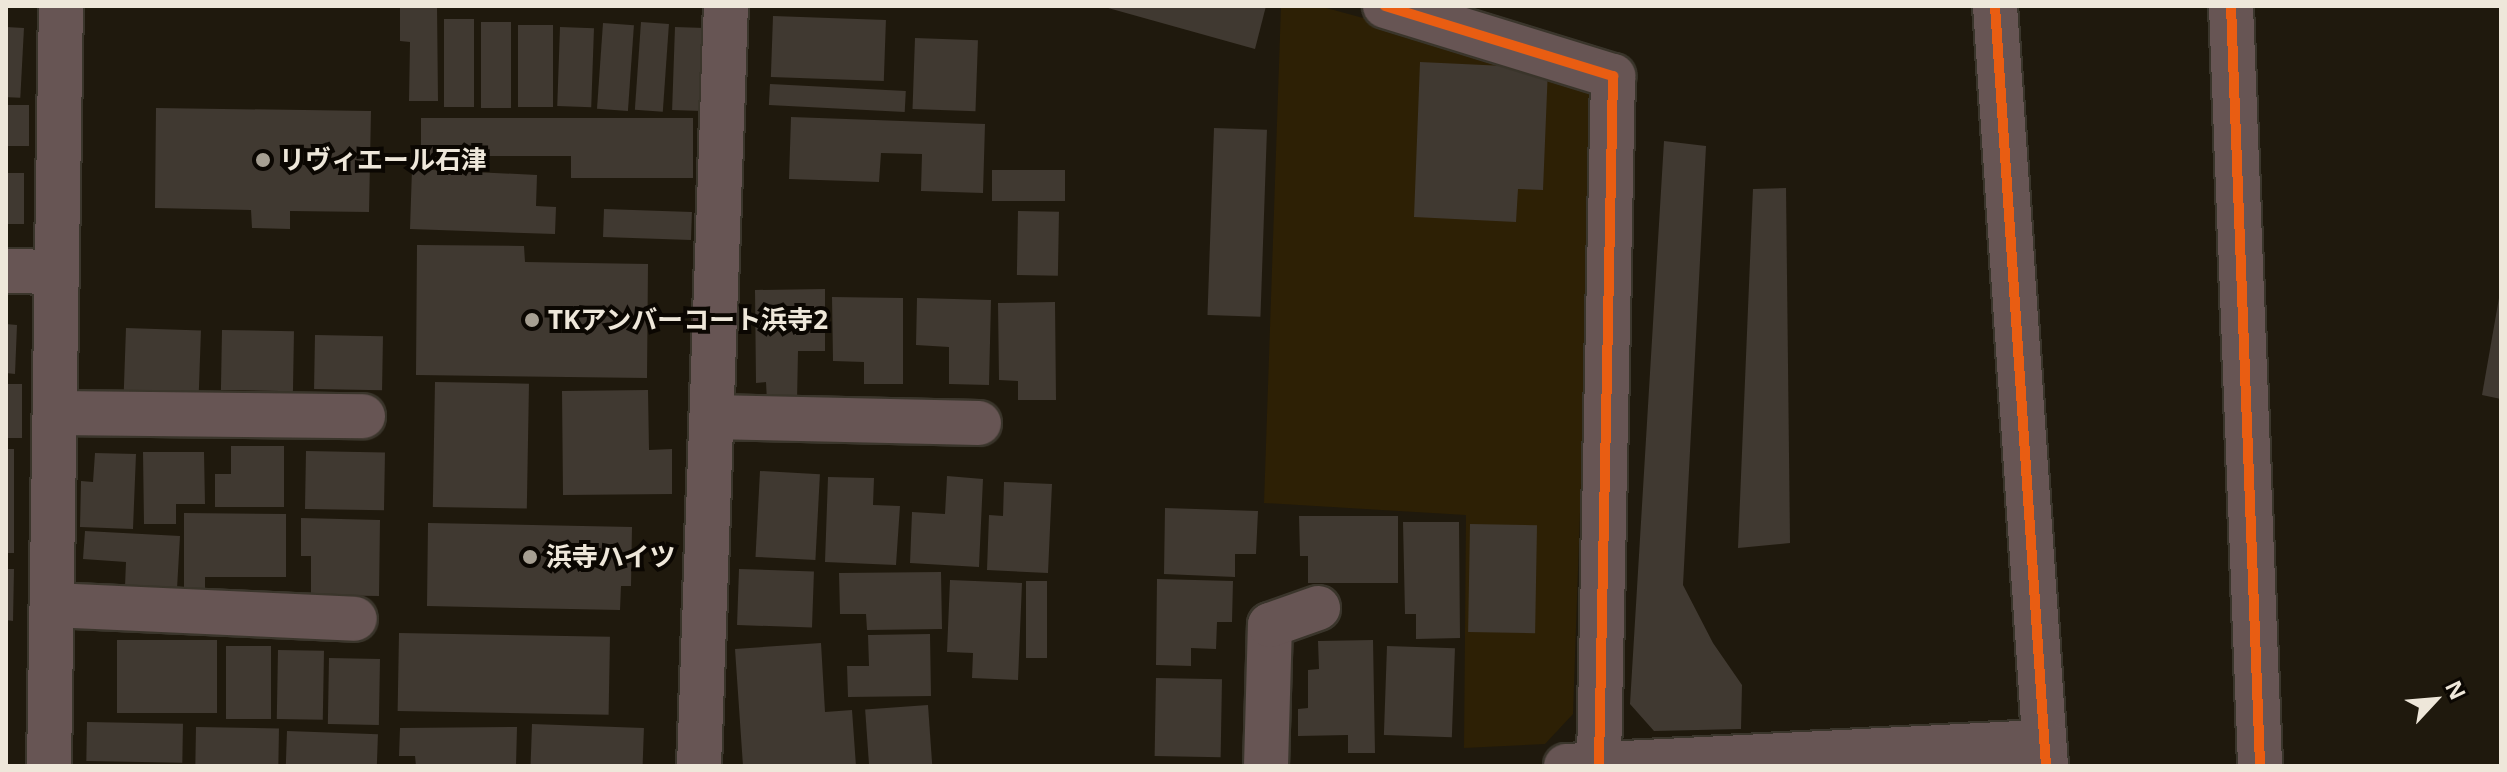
<!DOCTYPE html>
<meta charset="utf-8">
<style>
body{margin:0}
#map{position:relative;width:2507px;height:772px;overflow:hidden;background:#1f190d;font-family:"Noto Sans","Noto Sans JP",sans-serif}
div>[style]{position:absolute}
.built>*{inset:0;background:#2d2005}
.building>*{inset:0;background:#403931;transform-origin:0 0}
.roads{filter:drop-shadow(2px 0 #3a352b) drop-shadow(-2px 0 #3a352b) drop-shadow(0 2px #3a352b) drop-shadow(0 -2px #3a352b)}
.minor>*{height:44px;margin:-22px;padding:0 22px;transform-origin:22px;border-radius:22px;background:#675554}
.cycleway>*{height:10px;margin:-5px;padding:0 5px;transform-origin:5px;border-radius:5px;background:#e95d12}
.dots>*{width:22px;height:22px;translate:-50% -50%;box-sizing:border-box;border:4px solid #0b0702;border-radius:50%}
span{translate:-50% -50%;white-space:nowrap;text-align:center;line-height:1.15;-webkit-text-stroke:8px #0b0702;paint-order:stroke}
.poi-label{font-size:26px;color:#eee7da;font-weight:700}
.left{translate:0 -50%;text-align:left}
.frame{position:absolute;inset:0;border:8px solid #eee7da;pointer-events:none}
.north{position:absolute;left:2395px;top:660px;width:80px;height:80px;-webkit-text-stroke:6px #0b0702;paint-order:stroke;rotate:64deg;font-size:22px;font-weight:700;line-height:32px;text-align:center;color:#eee7da}
.north::after{content:'';display:block;margin:auto;width:28px;height:36px;background:#eee7da;clip-path:polygon(50% 0,100% 100%,50% 72%,0 100%)}
</style>
<div id="map">
<div class="built">
<i style="clip-path:polygon(1281px 6px,1319px 6px,1595px 81px,1573px 714px,1545px 744px,1464px 748px,1466px 515px,1264px 503px)"></i>
</div>
<div class="building">
<i style="clip-path:polygon(400px 6px,437px 6px,438px 101px,409px 101px,410px 42px,400px 41px)"></i>
<i style="clip-path:polygon(1101px 6px,1266px 6px,1255px 49px)"></i>
<i style="left:773px;top:16px;width:113px;height:61px;rotate:2deg"></i>
<i style="left:444px;top:19px;width:30px;height:88px"></i>
<i style="left:481px;top:22px;width:30px;height:86px"></i>
<i style="left:641px;top:22px;width:28px;height:88px;rotate:4deg"></i>
<i style="left:603px;top:23px;width:31px;height:86px;rotate:4deg"></i>
<i style="left:518px;top:25px;width:35px;height:82px"></i>
<i style="left:6px;top:27px;width:18px;height:70px;rotate:3deg"></i>
<i style="left:560px;top:27px;width:34px;height:79px;rotate:2deg"></i>
<i style="left:675px;top:27px;width:30px;height:83px;rotate:2deg"></i>
<i style="left:915px;top:38px;width:63px;height:71px;rotate:2deg"></i>
<i style="clip-path:polygon(1420px 62px,1548px 68px,1543px 190px,1518px 189px,1516px 222px,1414px 217px)"></i>
<i style="left:770px;top:84px;width:136px;height:21px;rotate:3deg"></i>
<i style="left:6px;top:105px;width:23px;height:41px"></i>
<i style="clip-path:polygon(156px 108px,371px 111px,369px 212px,290px 211px,290px 229px,252px 228px,251px 210px,155px 208px)"></i>
<i style="clip-path:polygon(791px 117px,985px 124px,983px 193px,921px 191px,922px 154px,881px 153px,879px 182px,789px 179px)"></i>
<i style="clip-path:polygon(421px 118px,693px 118px,693px 178px,571px 178px,571px 156px,421px 156px)"></i>
<i style="left:1214px;top:128px;width:53px;height:187px;rotate:2deg"></i>
<i style="clip-path:polygon(1664px 141px,1706px 146px,1683px 585px,1713px 643px,1742px 685px,1741px 729px,1654px 731px,1630px 704px)"></i>
<i style="clip-path:polygon(412px 169px,537px 175px,536px 206px,556px 207px,555px 234px,410px 229px)"></i>
<i style="left:992px;top:170px;width:73px;height:31px"></i>
<i style="left:6px;top:173px;width:18px;height:51px"></i>
<i style="clip-path:polygon(1786px 188px,1790px 543px,1738px 548px,1753px 189px)"></i>
<i style="left:604px;top:209px;width:88px;height:28px;rotate:2deg"></i>
<i style="left:1018px;top:211px;width:41px;height:64px;rotate:1deg"></i>
<i style="clip-path:polygon(417px 245px,524px 246px,525px 262px,648px 264px,647px 378px,416px 375px)"></i>
<i style="clip-path:polygon(825px 289px,825px 351px,798px 351px,797px 402px,767px 402px,766px 382px,756px 383px,755px 290px)"></i>
<i style="clip-path:polygon(832px 297px,903px 298px,903px 384px,864px 384px,864px 362px,833px 361px)"></i>
<i style="clip-path:polygon(917px 298px,991px 300px,989px 385px,949px 384px,949px 347px,916px 345px)"></i>
<i style="clip-path:polygon(2499px 298px,2501px 298px,2501px 399px,2482px 395px)"></i>
<i style="clip-path:polygon(1055px 302px,1056px 400px,1018px 400px,1018px 381px,999px 380px,998px 303px)"></i>
<i style="clip-path:polygon(6px 324px,17px 325px,15px 374px,6px 373px)"></i>
<i style="left:126px;top:328px;width:75px;height:62px;rotate:2deg"></i>
<i style="left:222px;top:330px;width:72px;height:60px;rotate:1deg"></i>
<i style="left:315px;top:335px;width:68px;height:54px;rotate:1deg"></i>
<i style="left:435px;top:382px;width:94px;height:125px;rotate:1deg"></i>
<i style="left:6px;top:384px;width:16px;height:54px"></i>
<i style="clip-path:polygon(648px 390px,649px 450px,672px 449px,672px 494px,563px 495px,562px 391px)"></i>
<i style="clip-path:polygon(231px 446px,284px 446px,284px 507px,215px 507px,215px 474px,231px 474px)"></i>
<i style="left:6px;top:449px;width:8px;height:104px"></i>
<i style="left:306px;top:451px;width:79px;height:58px;rotate:1deg"></i>
<i style="clip-path:polygon(143px 452px,204px 452px,205px 504px,176px 504px,176px 524px,144px 524px)"></i>
<i style="clip-path:polygon(95px 453px,136px 454px,133px 529px,80px 527px,81px 481px,93px 482px)"></i>
<i style="left:760px;top:471px;width:60px;height:86px;rotate:3deg"></i>
<i style="clip-path:polygon(947px 476px,983px 479px,979px 567px,910px 563px,912px 512px,945px 514px)"></i>
<i style="clip-path:polygon(828px 477px,874px 478px,873px 505px,900px 506px,896px 565px,825px 562px)"></i>
<i style="clip-path:polygon(1004px 482px,1052px 484px,1048px 573px,987px 570px,989px 515px,1003px 516px)"></i>
<i style="clip-path:polygon(1165px 508px,1258px 511px,1256px 554px,1235px 554px,1235px 577px,1164px 574px)"></i>
<i style="clip-path:polygon(184px 513px,286px 514px,286px 577px,205px 577px,205px 589px,184px 589px)"></i>
<i style="clip-path:polygon(1299px 516px,1398px 516px,1398px 583px,1308px 583px,1308px 556px,1300px 556px)"></i>
<i style="clip-path:polygon(301px 518px,380px 520px,379px 596px,311px 595px,311px 556px,301px 556px)"></i>
<i style="clip-path:polygon(1403px 522px,1459px 522px,1460px 638px,1416px 639px,1416px 614px,1405px 614px)"></i>
<i style="clip-path:polygon(428px 523px,632px 527px,631px 586px,621px 586px,620px 610px,427px 606px)"></i>
<i style="left:1470px;top:524px;width:67px;height:108px;rotate:1deg"></i>
<i style="clip-path:polygon(85px 531px,180px 536px,177px 589px,125px 586px,126px 562px,83px 559px)"></i>
<i style="clip-path:polygon(6px 569px,14px 569px,13px 621px,6px 620px)"></i>
<i style="left:739px;top:569px;width:75px;height:56px;rotate:2deg"></i>
<i style="clip-path:polygon(941px 572px,942px 629px,867px 630px,866px 614px,840px 614px,839px 573px)"></i>
<i style="clip-path:polygon(1157px 579px,1233px 581px,1232px 622px,1217px 622px,1216px 649px,1191px 648px,1191px 666px,1156px 665px)"></i>
<i style="clip-path:polygon(950px 580px,1022px 583px,1018px 680px,972px 678px,973px 653px,947px 652px)"></i>
<i style="left:1026px;top:581px;width:21px;height:77px"></i>
<i style="left:399px;top:633px;width:211px;height:78px;rotate:1deg"></i>
<i style="clip-path:polygon(930px 634px,931px 696px,848px 697px,847px 666px,869px 666px,868px 635px)"></i>
<i style="left:117px;top:640px;width:100px;height:73px"></i>
<i style="clip-path:polygon(1373px 640px,1375px 753px,1348px 753px,1348px 735px,1298px 736px,1298px 709px,1308px 708px,1308px 670px,1319px 669px,1318px 641px)"></i>
<i style="clip-path:polygon(821px 643px,825px 712px,852px 710px,856px 766px,743px 766px,735px 649px)"></i>
<i style="left:226px;top:646px;width:45px;height:73px"></i>
<i style="left:1387px;top:646px;width:68px;height:89px;rotate:2deg"></i>
<i style="left:278px;top:650px;width:46px;height:69px;rotate:1deg"></i>
<i style="left:329px;top:658px;width:51px;height:66px;rotate:1deg"></i>
<i style="left:1156px;top:678px;width:66px;height:78px;rotate:1deg"></i>
<i style="left:928px;top:705px;width:61px;height:63px;rotate:86deg"></i>
<i style="left:87px;top:722px;width:96px;height:39px;rotate:1deg"></i>
<i style="left:532px;top:724px;width:112px;height:42px;rotate:2deg"></i>
<i style="left:196px;top:727px;width:83px;height:39px;rotate:1deg"></i>
<i style="clip-path:polygon(517px 727px,516px 766px,416px 766px,415px 756px,399px 756px,400px 728px)"></i>
<i style="left:287px;top:731px;width:91px;height:35px;rotate:2deg"></i>
</div>
<div class="roads">
<div class="minor">
<i style="left:1385px;top:6px;width:239px;rotate:17.1deg"></i>
<i style="left:1613px;top:76px;width:688px;rotate:91.17deg"></i>
<i style="left:1995px;top:6px;width:762px;rotate:86.16deg"></i>
<i style="left:2231px;top:6px;width:761px;rotate:87.81deg"></i>
<i style="left:6px;top:271px;width:51px;rotate:1.1deg"></i>
<i style="left:55px;top:413px;width:308px;rotate:0.6deg"></i>
<i style="left:712px;top:417px;width:267px;rotate:1.3deg"></i>
<i style="left:52px;top:605px;width:303px;rotate:2.6deg"></i>
<i style="left:49px;top:766px;width:760px;rotate:-89.1deg"></i>
<i style="left:699px;top:766px;width:760px;rotate:-87.97deg"></i>
<i style="left:1266px;top:766px;width:141px;rotate:-88.4deg"></i>
<i style="left:1270px;top:625px;width:51px;rotate:-19.5deg"></i>
<i style="left:1566px;top:766px;width:479px;rotate:-2.9deg"></i>
</div>
</div>
<div class="cycleway">
<i style="left:1385px;top:6px;width:239px;rotate:17.1deg"></i>
<i style="left:1613px;top:76px;width:688px;rotate:91.17deg"></i>
<i style="left:1995px;top:6px;width:762px;rotate:86.16deg"></i>
<i style="left:2231px;top:6px;width:761px;rotate:87.81deg"></i>
</div>
<div class="dots">
<i style="left:263px;top:160px;background:#a69f92"></i>
<i style="left:532px;top:320px;background:#a69f92"></i>
<i style="left:530px;top:557px;background:#a69f92"></i>
</div>
<div class="poi-label">
<span class="left" style="left:279px;top:160px">リヴィエール石津</span>
<span class="left" style="left:548px;top:320px">TKアンバーコート浜寺2</span>
<span class="left" style="left:546px;top:557px">浜寺ハイツ</span>
</div>
<div class="frame"></div>
<div class="north">N</div>
</div>
